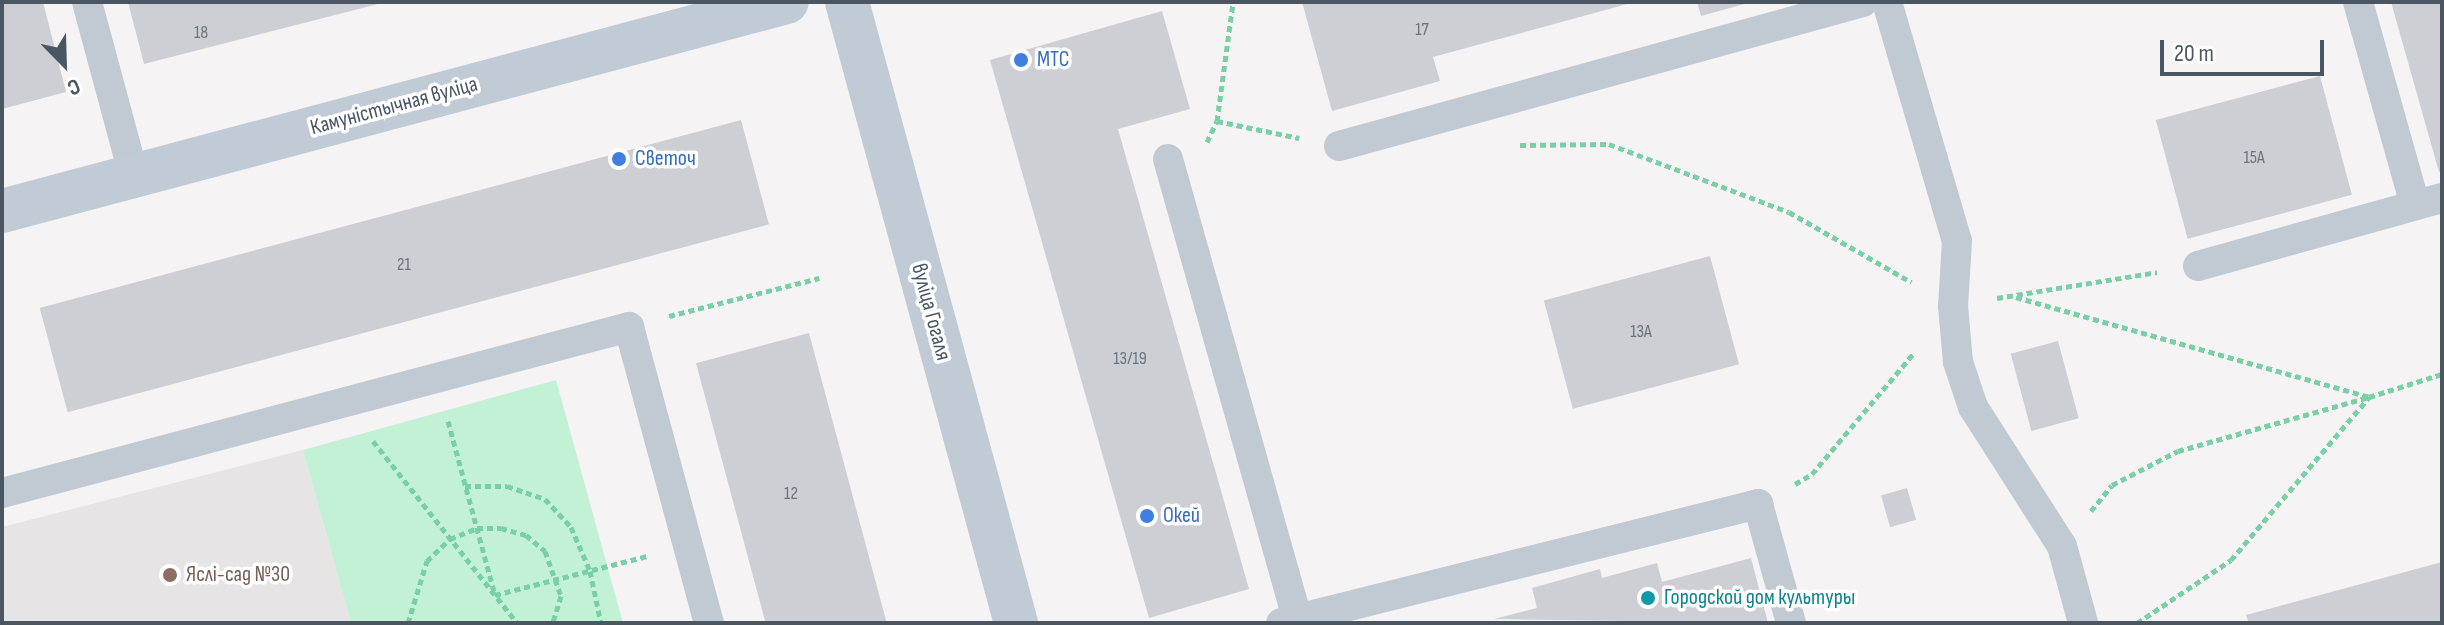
<!DOCTYPE html>
<meta charset="utf-8">
<style>
body{margin:0}
#map{position:relative;width:2444px;height:625px;overflow:hidden;background:#f5f3f3;font-family:"Sofia Sans Condensed",sans-serif}
div>[style]{position:absolute}
.education>*{inset:0;background:#e6e4e5}
.green>*{inset:0;background:#c3f1d5}
.building>*{inset:0;background:#cdcfd5;transform-origin:0 0}
.path>*{height:5px;margin-top:-2.5px;transform-origin:0;background:repeating-linear-gradient(90deg,#7ad0a6 0 6px,transparent 0 10px)}
.service>*{height:30px;margin:-15px;padding:0 15px;transform-origin:15px;border-radius:15px;background:#c1cad2}
.secondary>*{height:44px;margin:-22px;padding:0 22px;transform-origin:22px;border-radius:22px;background:#c1cbd6}
.dots>*{width:22px;height:22px;translate:-50% -50%;box-sizing:border-box;border:4px solid #fff;border-radius:50%}
span{translate:-50% -50%;white-space:nowrap;text-align:center;line-height:1.15;-webkit-text-stroke:7px #fff;paint-order:stroke}
.number-label{font-size:18px;color:#6b747e}
.number-label span{-webkit-text-stroke-width:0}
.shop-label{font-size:22px;color:#366cbe}
.left{translate:0 -50%;text-align:left}
.street-label{font-size:22px;color:#4a5661}
.education-label{font-size:22px;color:#785e54}
.culture-label{font-size:22px;color:#0d838f}
.frame{position:absolute;inset:0;border:4px solid #4a5661;pointer-events:none}
.north{position:absolute;left:24px;top:24px;width:80px;height:80px;-webkit-text-stroke:6px #fff;paint-order:stroke;rotate:157deg;font-size:22px;font-weight:700;line-height:32px;text-align:center;color:#4a5661}
.north::after{content:'';display:block;margin:auto;width:28px;height:36px;background:#4a5661;clip-path:polygon(50% 0,100% 100%,50% 72%,0 100%)}
.scale{position:absolute;left:2160px;top:40px;width:164px;height:36px;box-sizing:border-box;border:4px solid #4a5661;border-top:0;padding-left:10px;font-size:24px;line-height:28px;white-space:nowrap;color:#4a5661;-webkit-text-stroke:6px #fff;paint-order:stroke}
</style>
<div id="map">
<div class="education">
<i style="clip-path:polygon(303px 450px,351px 623px,2px 623px,2px 527px)"></i>
</div>
<div class="green">
<i style="clip-path:polygon(556px 380px,623px 623px,351px 623px,303px 450px)"></i>
</div>
<div class="building">
<i style="clip-path:polygon(2px 2px,43px 2px,66px 92px,2px 109px)"></i>
<i style="clip-path:polygon(128px 2px,382px 2px,382px 3px,144px 64px)"></i>
<i style="clip-path:polygon(1302px 2px,1631px 2px,1631px 3px,1433px 57px,1440px 81px,1332px 111px)"></i>
<i style="clip-path:polygon(1697px 2px,1748px 2px,1748px 3px,1701px 16px)"></i>
<i style="clip-path:polygon(2391px 2px,2442px 2px,2442px 171px,2439px 172px)"></i>
<i style="clip-path:polygon(1162px 11px,1190px 109px,1118px 129px,1249px 589px,1149px 618px,990px 60px)"></i>
<i style="left:2320px;top:76px;width:123px;height:170px;rotate:75deg"></i>
<i style="left:741px;top:120px;width:108px;height:726px;rotate:75deg"></i>
<i style="left:1710px;top:256px;width:112px;height:172px;rotate:75deg"></i>
<i style="left:809px;top:333px;width:300px;height:117px;rotate:75deg"></i>
<i style="left:2058px;top:341px;width:80px;height:49px;rotate:75deg"></i>
<i style="left:1907px;top:488px;width:33px;height:27px;rotate:74deg"></i>
<i style="clip-path:polygon(1751px 558px,1768px 623px,1494px 619px,1537px 608px,1532px 588px,1600px 569px,1602px 578px,1657px 563px,1662px 582px)"></i>
<i style="clip-path:polygon(2442px 562px,2442px 623px,2249px 623px,2246px 615px)"></i>
</div>
<div class="path">
<i style="left:1217px;top:121px;width:84px;rotate:11.7deg"></i>
<i style="left:1207px;top:142px;width:23px;rotate:-65deg"></i>
<i style="left:1217px;top:121px;width:120px;rotate:-82.3deg"></i>
<i style="left:1520px;top:145px;width:89px;rotate:-0.6deg"></i>
<i style="left:1609px;top:144px;width:192px;rotate:20.7deg"></i>
<i style="left:1789px;top:212px;width:141px;rotate:29.8deg"></i>
<i style="left:2016px;top:297px;width:367px;rotate:15.8deg"></i>
<i style="left:1997px;top:298px;width:162px;rotate:-9.2deg"></i>
<i style="left:669px;top:316px;width:155px;rotate:-14.2deg"></i>
<i style="left:448px;top:421px;width:180px;rotate:74.9deg"></i>
<i style="left:495px;top:595px;width:157px;rotate:-14.4deg"></i>
<i style="left:373px;top:441px;width:232px;rotate:51.6deg"></i>
<i style="left:1795px;top:484px;width:20px;rotate:-30deg"></i>
<i style="left:1812px;top:474px;width:158px;rotate:-49.9deg"></i>
<i style="left:465px;top:486px;width:42px"></i>
<i style="left:507px;top:486px;width:40px;rotate:18.9deg"></i>
<i style="left:545px;top:499px;width:38px;rotate:47deg"></i>
<i style="left:571px;top:527px;width:48px;rotate:66.6deg"></i>
<i style="left:590px;top:571px;width:53px;rotate:78.1deg"></i>
<i style="left:2091px;top:511px;width:33px;rotate:-51deg"></i>
<i style="left:2112px;top:485px;width:74px;rotate:-27.3deg"></i>
<i style="left:2178px;top:451px;width:198px;rotate:-15.8deg"></i>
<i style="left:408px;top:623px;width:65px;rotate:-73deg"></i>
<i style="left:427px;top:561px;width:32px;rotate:-44deg"></i>
<i style="left:450px;top:539px;width:29px;rotate:-22deg"></i>
<i style="left:477px;top:528px;width:24px"></i>
<i style="left:501px;top:528px;width:26px;rotate:16deg"></i>
<i style="left:526px;top:535px;width:25px;rotate:40deg"></i>
<i style="left:545px;top:551px;width:48px;rotate:70.4deg"></i>
<i style="left:561px;top:596px;width:28px;rotate:107deg"></i>
<i style="left:2137px;top:623px;width:113px;rotate:-33.8deg"></i>
<i style="left:2231px;top:560px;width:214px;rotate:-49.7deg"></i>
<i style="left:2369px;top:397px;width:77px;rotate:-17.5deg"></i>
</div>
<div class="service">
<i style="left:87px;top:2px;width:180px;rotate:74.9deg"></i>
<i style="left:1887px;top:2px;width:249px;rotate:73.7deg"></i>
<i style="left:1957px;top:241px;width:65px;rotate:93.5deg"></i>
<i style="left:1953px;top:306px;width:56px;rotate:84.9deg"></i>
<i style="left:1958px;top:362px;width:47px;rotate:71.6deg"></i>
<i style="left:1973px;top:407px;width:165px;rotate:57.4deg"></i>
<i style="left:2062px;top:546px;width:80px;rotate:74.7deg"></i>
<i style="left:2358px;top:2px;width:211px;rotate:74.3deg"></i>
<i style="left:1339px;top:146px;width:543px;rotate:-15.37deg"></i>
<i style="left:1168px;top:159px;width:478px;rotate:74.3deg"></i>
<i style="left:2198px;top:266px;width:253px;rotate:-15.6deg"></i>
<i style="left:2px;top:493px;width:649px;rotate:-14.83deg"></i>
<i style="left:629px;top:327px;width:307px;rotate:74.9deg"></i>
<i style="left:1281px;top:623px;width:492px;rotate:-14deg"></i>
<i style="left:1758px;top:504px;width:123px;rotate:74.5deg"></i>
</div>
<div class="secondary">
<i style="left:847px;top:2px;width:644px;rotate:74.78deg"></i>
<i style="left:2px;top:211px;width:812px;rotate:-14.91deg"></i>
</div>
<div class="dots">
<i style="left:1021px;top:60px;background:#3f7fe0"></i>
<i style="left:619px;top:159px;background:#3f7fe0"></i>
<i style="left:1147px;top:516px;background:#3f7fe0"></i>
<i style="left:170px;top:575px;background:#8d6e63"></i>
<i style="left:1648px;top:598px;background:#0f9aa8"></i>
</div>
<div class="number-label">
<span style="left:1422px;top:30px">17</span>
<span style="left:201px;top:33px">18</span>
<span style="left:2254px;top:158px">15А</span>
<span style="left:404px;top:265px">21</span>
<span style="left:1641px;top:332px">13А</span>
<span style="left:1130px;top:359px">13/19</span>
<span style="left:791px;top:494px">12</span>
</div>
<div class="shop-label">
<span class="left" style="left:1037px;top:60px">МТС</span>
<span class="left" style="left:635px;top:159px">Светоч</span>
<span class="left" style="left:1163px;top:516px">Окей</span>
</div>
<div class="street-label">
<span style="left:394px;top:106px;rotate:-15deg">Камуністычная вуліца</span>
<span style="left:931px;top:312px;rotate:75deg">вуліца Гогаля</span>
</div>
<div class="education-label">
<span class="left" style="left:186px;top:575px">Яслі-сад №30</span>
</div>
<div class="culture-label">
<span class="left" style="left:1664px;top:598px">Городской дом культуры</span>
</div>
<div class="frame"></div>
<div class="north">С</div>
<div class="scale">20 m</div>
</div>
